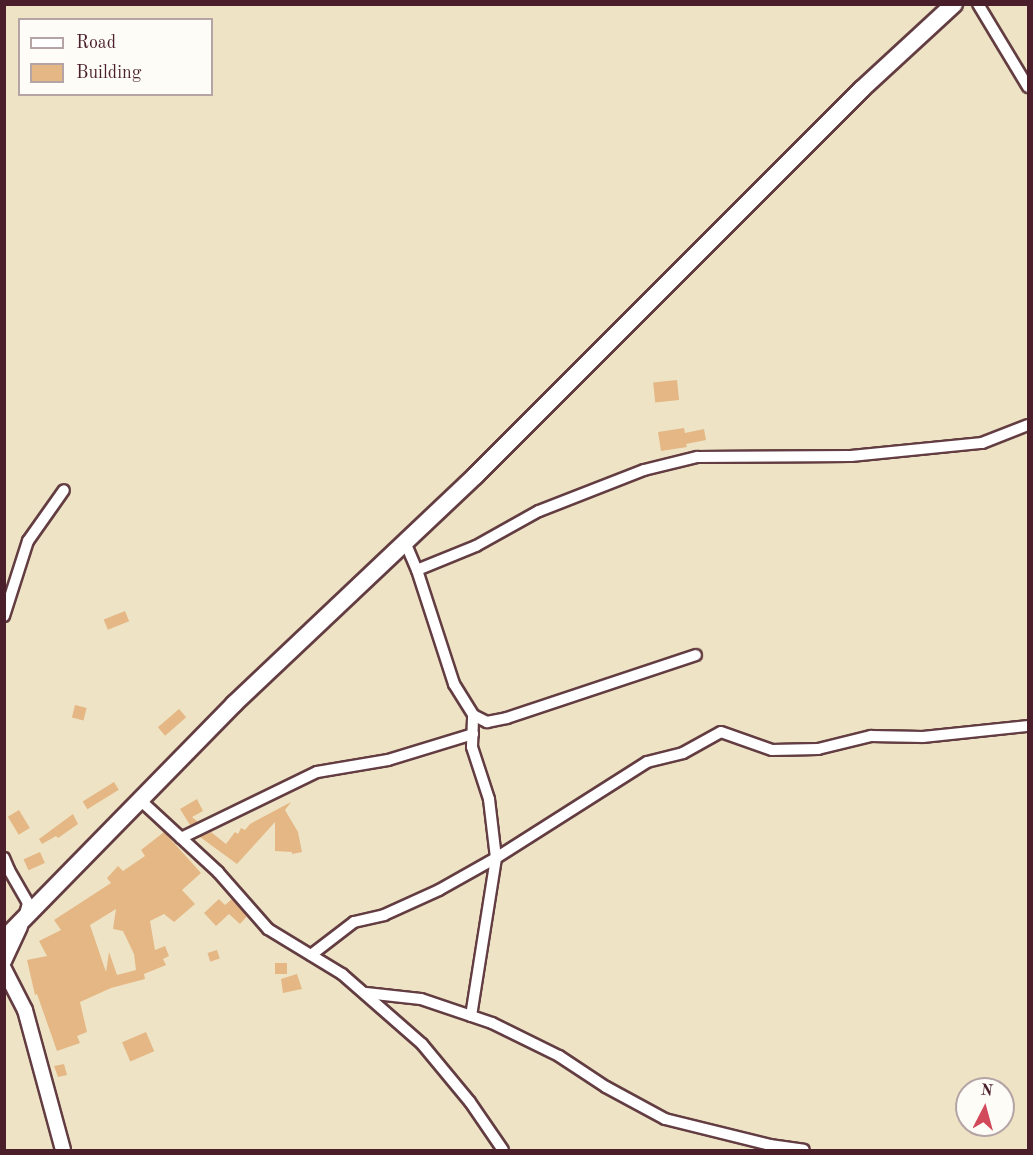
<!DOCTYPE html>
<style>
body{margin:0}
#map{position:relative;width:1033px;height:1155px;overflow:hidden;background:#eee4c5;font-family:"Old Standard TT",serif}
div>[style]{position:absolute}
.building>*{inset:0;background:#e4b785;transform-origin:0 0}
.roads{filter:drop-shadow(2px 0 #633d42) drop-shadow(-2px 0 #633d42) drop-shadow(0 2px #633d42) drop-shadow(0 -2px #633d42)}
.minor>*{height:10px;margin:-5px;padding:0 5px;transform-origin:5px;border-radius:5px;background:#fff}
.tertiary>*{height:14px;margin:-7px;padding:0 7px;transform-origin:7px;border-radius:7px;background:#fff}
.primary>*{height:16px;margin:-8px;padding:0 8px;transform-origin:8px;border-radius:8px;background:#fff}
span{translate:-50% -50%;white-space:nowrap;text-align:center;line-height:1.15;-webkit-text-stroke:4.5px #fdfcf7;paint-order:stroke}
.frame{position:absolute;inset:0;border:6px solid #4a1f2b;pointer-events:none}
.legend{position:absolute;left:18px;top:18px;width:195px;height:78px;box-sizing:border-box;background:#fdfcf7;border:2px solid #b5a4a5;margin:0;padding:8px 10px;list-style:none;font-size:18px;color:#4a1f2b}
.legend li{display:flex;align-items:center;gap:12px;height:30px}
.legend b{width:30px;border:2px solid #b5a4a5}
.north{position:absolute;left:955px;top:1077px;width:60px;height:60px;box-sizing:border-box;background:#fdfcf7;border:2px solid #b5a4a5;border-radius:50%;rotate:6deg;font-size:16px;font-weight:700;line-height:24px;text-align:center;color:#4a1f2b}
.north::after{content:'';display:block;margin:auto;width:21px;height:27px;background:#d1495b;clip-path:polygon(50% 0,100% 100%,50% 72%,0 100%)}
</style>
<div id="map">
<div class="building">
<i style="left:677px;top:380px;width:20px;height:24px;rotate:84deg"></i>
<i style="clip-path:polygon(684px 428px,685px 433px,704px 429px,706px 440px,686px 444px,687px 447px,661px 451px,658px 432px)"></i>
<i style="left:125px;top:611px;width:11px;height:23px;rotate:68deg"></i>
<i style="left:75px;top:705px;width:12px;height:13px;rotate:14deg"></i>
<i style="left:179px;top:709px;width:11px;height:28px;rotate:49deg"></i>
<i style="left:114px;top:782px;width:9px;height:37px;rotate:58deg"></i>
<i style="clip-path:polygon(197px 799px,203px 811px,192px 817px,198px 822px,190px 825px,180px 809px)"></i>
<i style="clip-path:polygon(291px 802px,285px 810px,298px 832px,302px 852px,292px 854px,292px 852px,275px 851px,275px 822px,237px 864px,200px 837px,211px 832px,226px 844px,235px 832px,238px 834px,241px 828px,245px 830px,250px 824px)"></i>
<i style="left:19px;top:810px;width:21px;height:13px;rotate:59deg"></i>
<i style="clip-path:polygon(73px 814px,78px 824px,58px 838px,56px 836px,42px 844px,39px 839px)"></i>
<i style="clip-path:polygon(evenodd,164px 832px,201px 873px,182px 890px,195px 904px,174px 922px,164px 914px,150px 921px,155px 950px,165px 946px,169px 956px,163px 959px,166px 965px,144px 974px,145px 979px,111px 988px,80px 1002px,87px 1032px,77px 1036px,80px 1043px,57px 1051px,37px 994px,35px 995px,27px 960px,47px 956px,39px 941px,61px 930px,54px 920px,111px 883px,107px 878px,118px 866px,123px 871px,145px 856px,141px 850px,164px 832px,116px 909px,113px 929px,123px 931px,134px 954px,136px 970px,117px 975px,109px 952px,106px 972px,90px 925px,116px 909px)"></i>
<i style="left:40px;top:852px;width:12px;height:18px;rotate:66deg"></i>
<i style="clip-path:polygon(219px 899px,225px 905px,232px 899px,247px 916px,240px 924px,229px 914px,216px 926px,204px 913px)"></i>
<i style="left:217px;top:950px;width:9px;height:10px;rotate:72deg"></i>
<i style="left:275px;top:963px;width:12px;height:11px"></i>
<i style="clip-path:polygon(297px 974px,302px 989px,283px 993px,281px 979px)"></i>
<i style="left:146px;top:1032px;width:21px;height:26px;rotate:67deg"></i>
<i style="clip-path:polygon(64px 1064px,67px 1075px,58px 1077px,54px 1066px)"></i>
</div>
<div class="roads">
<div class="minor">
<i style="left:978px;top:4px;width:97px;rotate:58.9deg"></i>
<i style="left:405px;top:542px;width:30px;rotate:67deg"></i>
<i style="left:417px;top:570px;width:120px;rotate:72deg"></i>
<i style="left:454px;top:684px;width:36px;rotate:58deg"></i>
<i style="left:473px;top:715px;width:16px;rotate:27deg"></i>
<i style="left:487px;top:722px;width:20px;rotate:-11deg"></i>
<i style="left:507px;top:718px;width:199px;rotate:-18.4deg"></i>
<i style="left:417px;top:570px;width:64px;rotate:-22.1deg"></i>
<i style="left:476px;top:546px;width:72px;rotate:-29.1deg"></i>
<i style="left:539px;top:511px;width:113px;rotate:-21.3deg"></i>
<i style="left:644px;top:470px;width:55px;rotate:-13.8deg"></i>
<i style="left:697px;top:457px;width:154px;rotate:-0.4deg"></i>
<i style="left:851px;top:456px;width:132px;rotate:-5.7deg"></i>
<i style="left:982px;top:443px;width:49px;rotate:-21.4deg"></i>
<i style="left:4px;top:616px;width:79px;rotate:-72.3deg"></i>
<i style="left:28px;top:541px;width:62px;rotate:-54.8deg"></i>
<i style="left:139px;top:799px;width:108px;rotate:42.7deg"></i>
<i style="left:218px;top:872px;width:76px;rotate:48.7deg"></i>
<i style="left:268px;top:929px;width:87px;rotate:31.3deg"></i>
<i style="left:342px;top:974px;width:106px;rotate:41.2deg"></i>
<i style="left:422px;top:1044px;width:75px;rotate:50.4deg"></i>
<i style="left:470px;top:1102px;width:58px;rotate:55.5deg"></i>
<i style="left:181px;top:838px;width:151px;rotate:-25.9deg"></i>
<i style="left:317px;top:772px;width:72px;rotate:-9.6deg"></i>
<i style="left:388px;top:760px;width:89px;rotate:-17deg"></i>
<i style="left:4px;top:858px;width:13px;rotate:67deg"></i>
<i style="left:9px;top:870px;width:38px;rotate:60deg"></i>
<i style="left:28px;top:903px;width:11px;rotate:105deg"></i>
<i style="left:311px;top:955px;width:54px;rotate:-37.5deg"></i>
<i style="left:354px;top:922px;width:31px;rotate:-13deg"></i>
<i style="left:384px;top:915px;width:60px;rotate:-24.4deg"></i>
<i style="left:439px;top:890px;width:65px;rotate:-29.3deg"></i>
<i style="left:496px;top:858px;width:59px;rotate:-96.8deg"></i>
<i style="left:489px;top:799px;width:55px;rotate:-108.1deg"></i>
<i style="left:472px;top:747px;width:32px;rotate:-88deg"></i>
<i style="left:366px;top:993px;width:55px;rotate:6.2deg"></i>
<i style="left:421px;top:999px;width:75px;rotate:18.7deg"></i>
<i style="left:492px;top:1023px;width:75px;rotate:26.2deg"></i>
<i style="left:559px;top:1056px;width:56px;rotate:33.4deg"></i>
<i style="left:606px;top:1087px;width:67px;rotate:28.5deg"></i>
<i style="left:665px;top:1119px;width:108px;rotate:13.9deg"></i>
<i style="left:770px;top:1145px;width:34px;rotate:8deg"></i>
<i style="left:471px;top:1016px;width:160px;rotate:-81deg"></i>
<i style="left:496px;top:858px;width:179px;rotate:-32.4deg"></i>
<i style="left:647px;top:762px;width:37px;rotate:-14deg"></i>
<i style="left:683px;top:753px;width:43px;rotate:-28.9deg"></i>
<i style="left:721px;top:732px;width:54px;rotate:19.4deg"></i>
<i style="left:772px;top:750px;width:46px;rotate:-1.2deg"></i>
<i style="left:818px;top:749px;width:55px;rotate:-13.8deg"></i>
<i style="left:871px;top:736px;width:52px;rotate:1.1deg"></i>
<i style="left:923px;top:737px;width:106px;rotate:-6deg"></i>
</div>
<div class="tertiary">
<i style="left:4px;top:961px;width:38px;rotate:-65deg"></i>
<i style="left:4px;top:969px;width:46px;rotate:62.9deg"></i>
<i style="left:25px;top:1010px;width:145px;rotate:74.8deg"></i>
</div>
<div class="primary">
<i style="left:4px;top:939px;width:329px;rotate:-45.6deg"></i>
<i style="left:234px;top:704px;width:332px;rotate:-43.4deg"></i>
<i style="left:475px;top:476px;width:547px;rotate:-45deg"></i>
<i style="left:862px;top:89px;width:125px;rotate:-42.7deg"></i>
</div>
</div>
<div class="frame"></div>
<ul class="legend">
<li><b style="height:8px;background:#fff"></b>Road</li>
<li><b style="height:16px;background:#e4b785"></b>Building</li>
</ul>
<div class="north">N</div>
</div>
